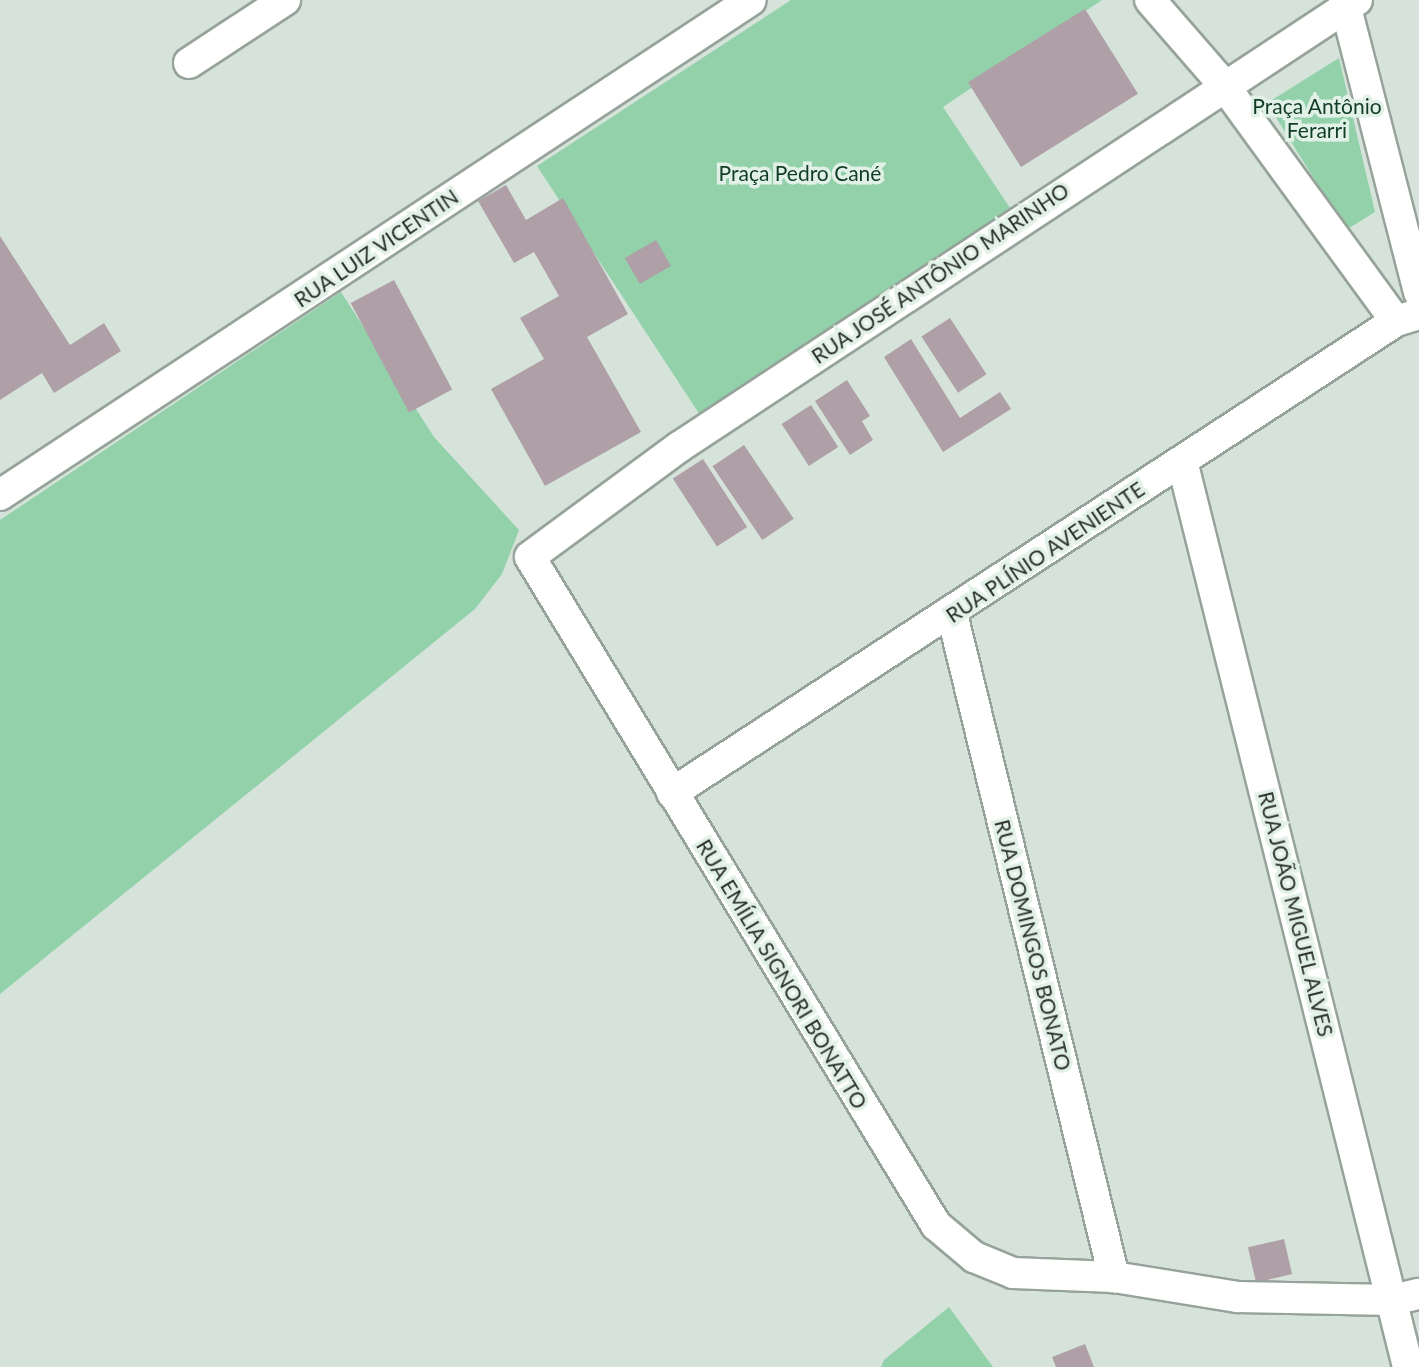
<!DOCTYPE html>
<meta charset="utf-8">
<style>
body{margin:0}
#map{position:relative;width:1419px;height:1367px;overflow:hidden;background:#d5e3da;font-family:Lato,sans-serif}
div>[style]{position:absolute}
.green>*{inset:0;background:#92d1aa}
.building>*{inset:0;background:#afa0a8;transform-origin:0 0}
.roads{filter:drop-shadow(2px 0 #96a39a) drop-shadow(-2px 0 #96a39a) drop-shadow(0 2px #96a39a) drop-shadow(0 -2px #96a39a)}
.minor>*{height:30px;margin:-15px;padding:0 15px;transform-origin:15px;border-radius:15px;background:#fff}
span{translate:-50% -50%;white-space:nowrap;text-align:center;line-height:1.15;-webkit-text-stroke:7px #e2f1e7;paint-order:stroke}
.park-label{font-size:21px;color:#113d25}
.street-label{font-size:21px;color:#2b302d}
</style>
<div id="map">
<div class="green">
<i style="clip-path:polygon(791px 0,1102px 0,943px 107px,1012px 211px,700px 415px,537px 166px)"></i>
<i style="clip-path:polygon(1339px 58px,1375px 212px,1346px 230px,1267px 103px)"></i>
<i style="clip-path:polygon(341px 292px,434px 437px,519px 530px,502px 574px,475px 609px,0 994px,0 520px)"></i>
<i style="clip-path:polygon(949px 1307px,993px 1367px,881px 1367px,884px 1360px)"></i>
</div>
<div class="building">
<i style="left:1085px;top:9px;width:100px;height:138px;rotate:58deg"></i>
<i style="clip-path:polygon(506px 185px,526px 220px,563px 198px,628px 314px,587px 337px,641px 432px,545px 486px,491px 389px,544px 359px,520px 318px,559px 296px,534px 252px,514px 263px,478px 201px)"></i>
<i style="clip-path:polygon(0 236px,70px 345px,104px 323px,121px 351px,54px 393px,42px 373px,0 400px)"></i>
<i style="left:656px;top:240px;width:30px;height:36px;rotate:60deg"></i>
<i style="left:394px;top:280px;width:124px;height:49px;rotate:62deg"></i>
<i style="left:950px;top:318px;width:67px;height:34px;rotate:57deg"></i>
<i style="clip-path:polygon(911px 339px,960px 418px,1000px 392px,1011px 409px,943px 452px,884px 357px)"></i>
<i style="clip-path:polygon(847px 380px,870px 416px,862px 421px,873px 440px,850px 455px,815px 401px)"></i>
<i style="left:811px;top:405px;width:50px;height:35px;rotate:57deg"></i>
<i style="left:744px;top:445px;width:89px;height:38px;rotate:56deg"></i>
<i style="left:703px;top:459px;width:81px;height:36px;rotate:57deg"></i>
<i style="left:1284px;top:1239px;width:36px;height:37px;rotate:77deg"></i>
<i style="clip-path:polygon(1085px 1344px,1094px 1367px,1056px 1367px,1052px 1357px)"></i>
</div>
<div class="roads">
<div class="minor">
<i style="left:1150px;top:0;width:111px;rotate:49deg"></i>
<i style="left:1223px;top:84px;width:293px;rotate:53.9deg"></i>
<i style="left:1344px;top:0;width:302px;rotate:75.6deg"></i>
<i style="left:1357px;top:0;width:812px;rotate:146.6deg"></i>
<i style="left:679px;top:447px;width:185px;rotate:143.6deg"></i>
<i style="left:530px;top:557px;width:782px;rotate:58.71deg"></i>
<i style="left:936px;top:1225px;width:50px;rotate:40.1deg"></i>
<i style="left:974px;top:1257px;width:42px;rotate:22.3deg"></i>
<i style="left:1013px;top:1273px;width:101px;rotate:2.3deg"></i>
<i style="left:1114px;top:1277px;width:126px;rotate:9.2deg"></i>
<i style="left:1238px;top:1297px;width:154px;rotate:1.1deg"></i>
<i style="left:1392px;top:1300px;width:28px;rotate:-13deg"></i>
<i style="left:189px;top:63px;width:115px;rotate:-33.3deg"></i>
<i style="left:1182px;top:461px;width:934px;rotate:75.99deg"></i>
<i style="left:0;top:495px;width:899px;rotate:-33.39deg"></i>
<i style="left:952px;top:614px;width:683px;rotate:76.27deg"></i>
<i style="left:672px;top:793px;width:864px;rotate:-33.1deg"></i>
<i style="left:1396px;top:321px;width:24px;rotate:-17deg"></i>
</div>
</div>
<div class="park-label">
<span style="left:1317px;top:118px">Praça Antônio<br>Ferarri</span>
<span style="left:800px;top:173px">Praça Pedro Cané</span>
</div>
<div class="street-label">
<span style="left:376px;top:248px;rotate:-34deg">RUA LUIZ VICENTIN</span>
<span style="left:940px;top:273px;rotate:-34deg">RUA JOSÉ ANTÔNIO MARINHO</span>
<span style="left:1045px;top:552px;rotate:-34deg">RUA PLÍNIO AVENIENTE</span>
<span style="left:1296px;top:914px;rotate:76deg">RUA JOÃO MIGUEL ALVES</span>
<span style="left:1033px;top:945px;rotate:76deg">RUA DOMINGOS BONATO</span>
<span style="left:782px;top:974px;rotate:59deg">RUA EMÍLIA SIGNORI BONATTO</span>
</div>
</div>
